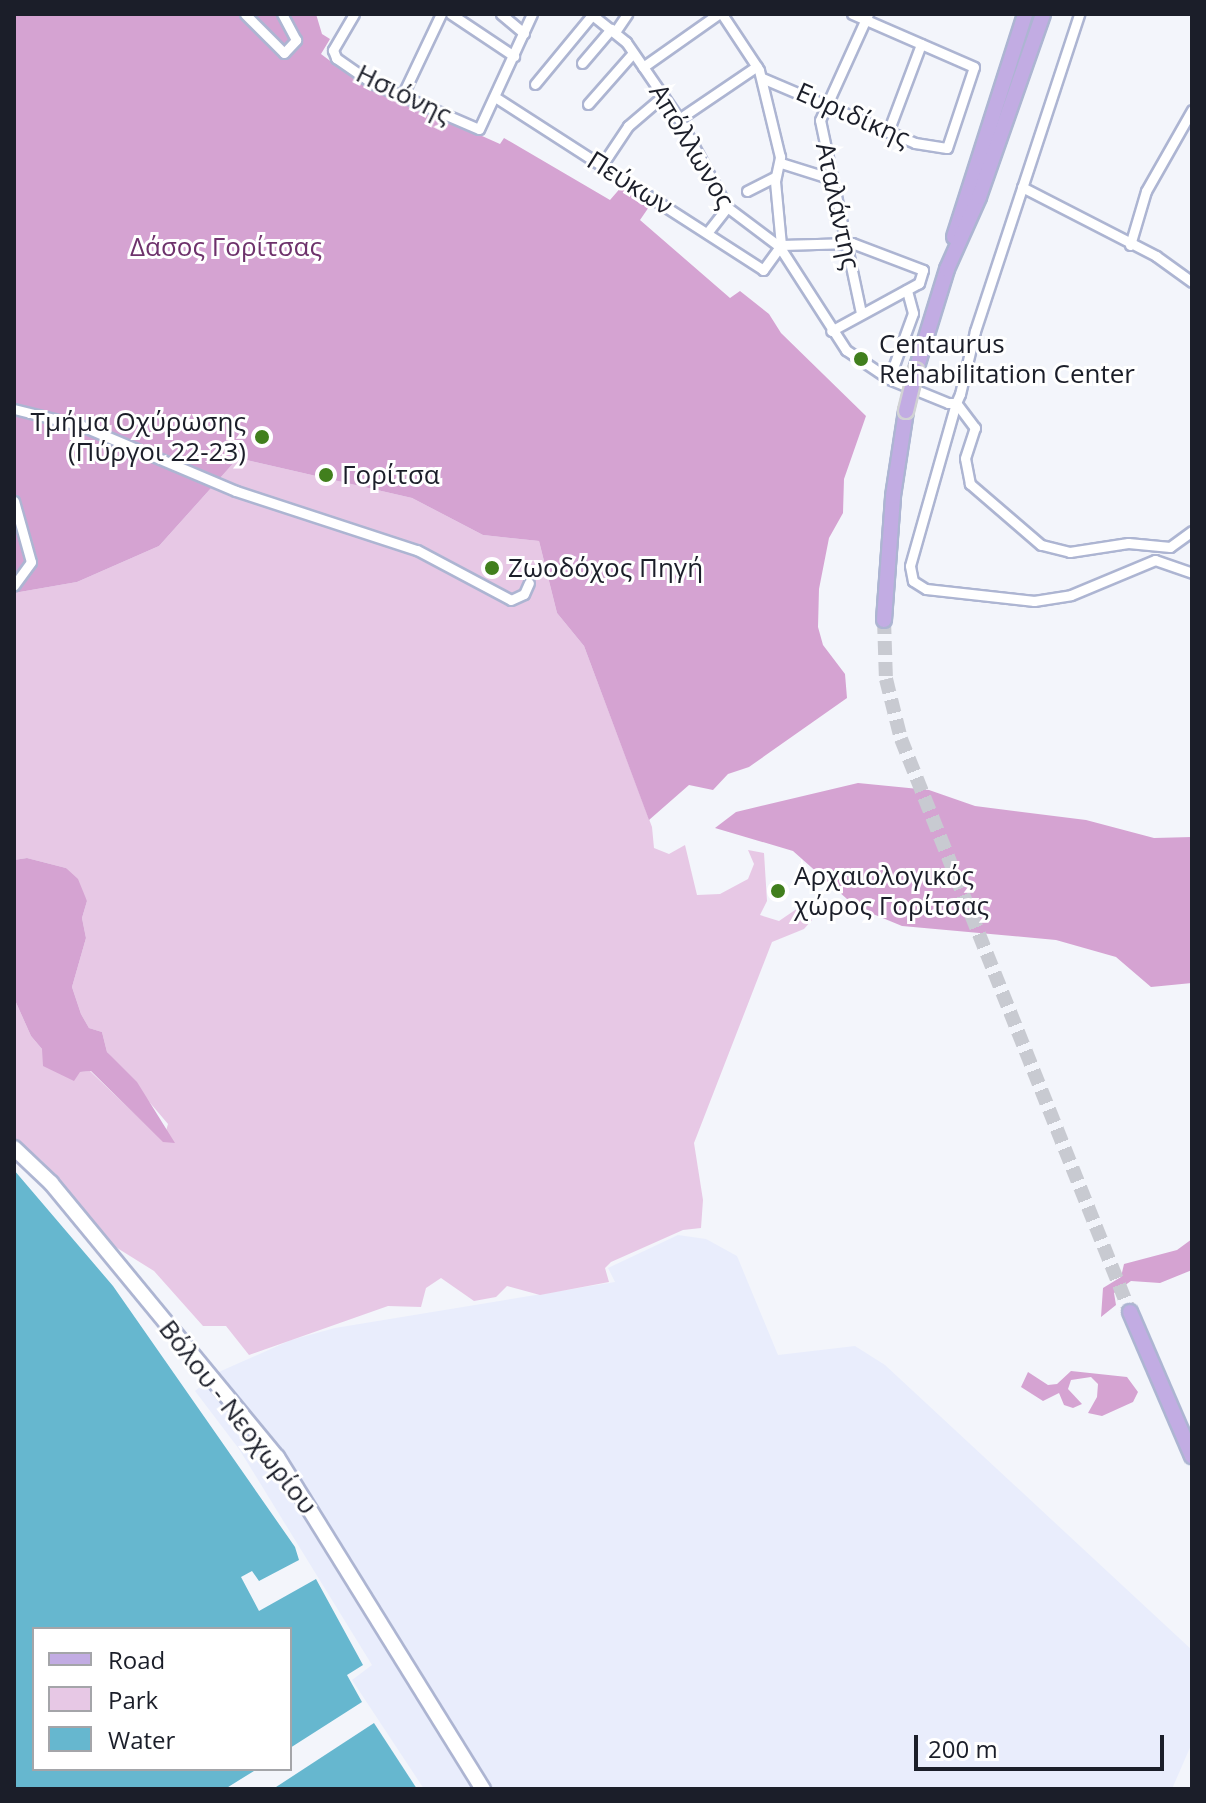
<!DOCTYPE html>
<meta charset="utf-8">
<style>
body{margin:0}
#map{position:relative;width:1206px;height:1803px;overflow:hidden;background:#f3f5fb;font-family:"Open Sans",sans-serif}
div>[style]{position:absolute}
.built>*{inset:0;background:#e9edfc}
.green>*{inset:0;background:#e7c8e5}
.forest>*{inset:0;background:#d5a3d2}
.water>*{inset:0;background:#66b7cf}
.primary-tunnel>*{height:14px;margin-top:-7px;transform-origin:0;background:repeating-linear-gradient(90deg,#c8cad1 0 14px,transparent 0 21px)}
.roads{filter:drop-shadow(2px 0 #adb5d2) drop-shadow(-2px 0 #adb5d2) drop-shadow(0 2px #adb5d2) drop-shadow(0 -2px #adb5d2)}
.street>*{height:9px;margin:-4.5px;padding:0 4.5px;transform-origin:4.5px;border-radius:4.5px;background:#fff}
.secondary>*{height:14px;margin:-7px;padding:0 7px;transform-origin:7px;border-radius:7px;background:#fff}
.primary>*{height:14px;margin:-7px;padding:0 7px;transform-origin:7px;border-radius:7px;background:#c2ace3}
.bridges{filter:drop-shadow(2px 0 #d1d2d4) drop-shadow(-2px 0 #d1d2d4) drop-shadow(0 2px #d1d2d4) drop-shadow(0 -2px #d1d2d4)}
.primary-bridge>*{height:14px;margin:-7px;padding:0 7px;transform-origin:7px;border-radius:7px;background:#c2ace3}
.dots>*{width:22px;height:22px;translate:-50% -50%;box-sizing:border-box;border:4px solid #fff;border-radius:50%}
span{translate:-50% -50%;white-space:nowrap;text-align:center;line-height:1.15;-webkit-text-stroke:6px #fff;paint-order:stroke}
.street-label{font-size:26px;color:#1b1e29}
.park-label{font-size:26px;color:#6e326c}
.poi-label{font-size:26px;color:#1b1e29}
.left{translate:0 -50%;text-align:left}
.right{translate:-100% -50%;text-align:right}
.frame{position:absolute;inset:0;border:16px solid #1b1e29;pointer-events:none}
.legend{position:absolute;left:32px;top:1627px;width:260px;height:144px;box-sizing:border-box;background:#fff;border:2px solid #a4a5a9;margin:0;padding:10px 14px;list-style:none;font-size:24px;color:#1b1e29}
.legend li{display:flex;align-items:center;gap:16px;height:40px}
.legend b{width:40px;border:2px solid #a4a5a9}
.scale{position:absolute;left:914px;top:1735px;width:250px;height:36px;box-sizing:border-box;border:4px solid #1b1e29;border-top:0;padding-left:10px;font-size:24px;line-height:28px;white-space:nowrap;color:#1b1e29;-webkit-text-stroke:6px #fff;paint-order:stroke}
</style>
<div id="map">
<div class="built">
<i style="clip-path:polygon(678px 1235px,706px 1239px,737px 1256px,778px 1355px,855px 1346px,885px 1365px,1192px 1650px,1192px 1743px,1172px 1789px,424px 1789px,352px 1680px,372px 1665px,239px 1449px,195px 1391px,221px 1371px,291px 1340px,335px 1328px,615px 1282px,608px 1268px)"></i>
</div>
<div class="green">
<i style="clip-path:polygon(238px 458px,412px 498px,483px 535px,539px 541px,557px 613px,584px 646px,652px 827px,654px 848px,669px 854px,685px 845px,697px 895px,720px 894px,748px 879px,754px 864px,748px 850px,764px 853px,767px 901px,760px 915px,779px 921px,798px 908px,812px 920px,804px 929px,772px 942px,694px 1143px,703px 1200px,701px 1228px,683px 1230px,611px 1262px,605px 1268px,609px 1282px,540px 1295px,507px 1286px,496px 1297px,474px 1301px,441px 1278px,426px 1288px,421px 1307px,388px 1306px,249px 1355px,226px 1326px,203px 1326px,154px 1271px,114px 1246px,42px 1161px,14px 1138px,14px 998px,31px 1036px,42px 1049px,80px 1072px,90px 1071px,163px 1141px,168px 1124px,107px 1052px,102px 1032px,89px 1028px,81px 1014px,72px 987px,86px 938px,82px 918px,87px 901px,66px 868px,27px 858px,14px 860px,14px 593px,77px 582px,159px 546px)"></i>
</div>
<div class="forest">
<i style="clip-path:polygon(14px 14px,316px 14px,322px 34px,330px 39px,321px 54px,354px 79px,500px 144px,504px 138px,610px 200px,623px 185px,651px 204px,640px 220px,730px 298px,740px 291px,769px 314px,781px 333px,866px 416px,844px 479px,843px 513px,829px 538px,819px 589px,818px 627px,823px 645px,845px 674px,847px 698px,749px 767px,728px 774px,713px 790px,689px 785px,649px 820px,584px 646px,557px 613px,539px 541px,483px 535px,412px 498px,238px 458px,159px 546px,77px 582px,14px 593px)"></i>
<i style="clip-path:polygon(858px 783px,929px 790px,975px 806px,1086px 820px,1154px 838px,1192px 837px,1192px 983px,1151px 987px,1116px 957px,1056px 940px,902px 926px,856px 907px,793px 851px,715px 828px,736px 812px)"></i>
<i style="clip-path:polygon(27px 858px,66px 868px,78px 879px,87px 901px,82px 918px,86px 938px,72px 987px,81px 1014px,89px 1028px,102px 1032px,107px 1052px,137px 1082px,175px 1143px,163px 1142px,91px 1071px,80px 1072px,74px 1081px,43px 1066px,42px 1049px,31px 1036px,14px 998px,14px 860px)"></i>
<i style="clip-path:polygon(1192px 1239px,1192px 1270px,1160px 1283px,1131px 1281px,1114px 1293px,1116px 1305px,1101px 1317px,1103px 1288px,1121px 1277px,1124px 1264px,1177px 1250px)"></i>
<i style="clip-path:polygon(1071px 1371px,1127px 1377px,1138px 1392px,1133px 1402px,1102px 1416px,1088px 1413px,1097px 1397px,1098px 1384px,1091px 1377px,1071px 1380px,1068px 1389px,1082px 1404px,1073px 1408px,1064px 1405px,1059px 1393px,1043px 1401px,1021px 1387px,1028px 1372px,1048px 1385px,1057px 1384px)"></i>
</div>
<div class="water">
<i style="clip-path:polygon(14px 1170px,113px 1286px,295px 1547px,299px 1560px,259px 1581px,252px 1571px,241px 1577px,259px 1611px,316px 1579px,363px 1665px,347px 1675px,362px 1702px,290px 1748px,290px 1629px,34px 1629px,34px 1769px,257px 1769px,225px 1789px,14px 1789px)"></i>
<i style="clip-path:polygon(374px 1723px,417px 1789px,273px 1789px)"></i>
</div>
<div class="primary-tunnel">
<i style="left:884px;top:620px;width:59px;rotate:88.1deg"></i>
<i style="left:886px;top:679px;width:62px;rotate:76deg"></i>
<i style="left:901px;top:739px;width:617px;rotate:68.22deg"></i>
</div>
<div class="roads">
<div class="street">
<i style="left:245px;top:14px;width:55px;rotate:45deg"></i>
<i style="left:284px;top:53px;width:18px;rotate:-47deg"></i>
<i style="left:296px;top:40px;width:30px;rotate:-118deg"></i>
<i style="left:354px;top:14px;width:42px;rotate:120.3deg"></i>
<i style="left:333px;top:50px;width:9px;rotate:69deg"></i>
<i style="left:336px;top:58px;width:44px;rotate:34.8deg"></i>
<i style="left:372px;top:83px;width:116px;rotate:23.3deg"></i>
<i style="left:479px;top:129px;width:127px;rotate:-65.3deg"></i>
<i style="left:451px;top:14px;width:76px;rotate:33.7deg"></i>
<i style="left:501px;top:14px;width:30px;rotate:40deg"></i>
<i style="left:591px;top:14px;width:45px;rotate:38.7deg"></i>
<i style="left:626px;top:42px;width:93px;rotate:55.5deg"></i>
<i style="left:679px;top:119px;width:100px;rotate:61.4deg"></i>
<i style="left:727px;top:207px;width:65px;rotate:36.9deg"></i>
<i style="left:779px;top:246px;width:124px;rotate:57.2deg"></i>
<i style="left:846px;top:350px;width:52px;rotate:34deg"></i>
<i style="left:889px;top:379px;width:64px;rotate:22.1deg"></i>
<i style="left:948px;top:403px;width:8px"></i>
<i style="left:956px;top:403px;width:10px;rotate:-66deg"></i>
<i style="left:960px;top:394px;width:65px;rotate:-76.6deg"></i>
<i style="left:975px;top:331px;width:334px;rotate:-71.8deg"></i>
<i style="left:615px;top:32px;width:22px;rotate:-56deg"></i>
<i style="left:582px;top:63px;width:45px;rotate:-49.5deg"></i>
<i style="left:643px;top:67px;width:92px;rotate:-35.2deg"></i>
<i style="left:762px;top:78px;width:166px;rotate:23deg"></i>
<i style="left:915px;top:143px;width:32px;rotate:9deg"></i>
<i style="left:947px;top:148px;width:85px;rotate:-71.6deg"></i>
<i style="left:974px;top:67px;width:133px;rotate:-156.5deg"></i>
<i style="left:535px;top:84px;width:89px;rotate:-50.4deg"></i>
<i style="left:402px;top:96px;width:91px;rotate:-64.6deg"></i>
<i style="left:495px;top:97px;width:319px;rotate:32.8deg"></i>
<i style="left:763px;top:270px;width:31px;rotate:-54deg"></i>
<i style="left:781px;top:245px;width:64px;rotate:-95.4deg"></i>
<i style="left:775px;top:181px;width:25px;rotate:-78deg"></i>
<i style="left:780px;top:157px;width:89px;rotate:-103.6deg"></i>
<i style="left:759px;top:70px;width:67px;rotate:-123.5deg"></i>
<i style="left:588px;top:104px;width:68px;rotate:-48.6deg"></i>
<i style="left:679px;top:119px;width:94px;rotate:-34.2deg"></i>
<i style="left:888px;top:132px;width:94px;rotate:-69.4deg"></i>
<i style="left:781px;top:163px;width:53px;rotate:17.4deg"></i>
<i style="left:602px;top:165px;width:47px;rotate:-56.3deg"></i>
<i style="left:628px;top:126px;width:46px;rotate:-40.6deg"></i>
<i style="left:1022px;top:187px;width:151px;rotate:27.2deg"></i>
<i style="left:1156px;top:256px;width:44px;rotate:35.8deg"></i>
<i style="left:747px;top:191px;width:31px;rotate:-27deg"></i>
<i style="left:707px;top:233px;width:33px;rotate:-52deg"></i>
<i style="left:781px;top:245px;width:71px;rotate:-1.6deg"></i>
<i style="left:852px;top:243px;width:76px;rotate:20.8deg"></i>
<i style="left:923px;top:270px;width:14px;rotate:107deg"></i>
<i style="left:919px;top:283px;width:100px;rotate:151.4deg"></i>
<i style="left:1130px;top:245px;width:56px;rotate:-73.5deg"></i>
<i style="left:1146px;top:191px;width:93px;rotate:-60.4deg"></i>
<i style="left:861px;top:313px;width:197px;rotate:-102deg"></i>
<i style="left:820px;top:120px;width:116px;rotate:-65.6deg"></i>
<i style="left:889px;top:379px;width:70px;rotate:-70deg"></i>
<i style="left:913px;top:313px;width:24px;rotate:-105deg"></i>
<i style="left:14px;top:409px;width:70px;rotate:14deg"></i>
<i style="left:82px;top:426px;width:167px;rotate:22.9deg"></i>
<i style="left:236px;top:491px;width:190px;rotate:18.1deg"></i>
<i style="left:417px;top:550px;width:106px;rotate:28deg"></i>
<i style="left:511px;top:600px;width:14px;rotate:-25deg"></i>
<i style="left:524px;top:594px;width:12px;rotate:-66deg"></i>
<i style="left:14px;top:501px;width:63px;rotate:74.4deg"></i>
<i style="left:31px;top:562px;width:29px;rotate:126deg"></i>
<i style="left:1192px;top:531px;width:27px;rotate:144deg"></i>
<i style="left:1170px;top:547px;width:42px;rotate:-174.6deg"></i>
<i style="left:1128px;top:543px;width:59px;rotate:171.2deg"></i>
<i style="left:1070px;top:552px;width:30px;rotate:-166deg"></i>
<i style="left:1041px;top:545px;width:94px;rotate:-139.3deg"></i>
<i style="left:970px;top:484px;width:26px;rotate:-101deg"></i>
<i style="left:965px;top:458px;width:32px;rotate:-72deg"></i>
<i style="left:975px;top:428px;width:31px;rotate:-127deg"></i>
<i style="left:956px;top:403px;width:169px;rotate:105.8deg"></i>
<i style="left:910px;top:566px;width:15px;rotate:79deg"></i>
<i style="left:913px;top:581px;width:15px;rotate:32deg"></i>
<i style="left:926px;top:589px;width:109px;rotate:6.3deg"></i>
<i style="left:1034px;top:601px;width:37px;rotate:-9deg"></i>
<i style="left:1071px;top:595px;width:91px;rotate:-22.6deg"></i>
<i style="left:1155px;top:560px;width:39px;rotate:19deg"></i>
</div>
<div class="secondary">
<i style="left:14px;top:1148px;width:51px;rotate:43.4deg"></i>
<i style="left:51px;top:1183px;width:355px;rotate:50.5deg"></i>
<i style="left:277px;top:1457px;width:391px;rotate:58.2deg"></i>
</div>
<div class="primary">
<i style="left:954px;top:237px;width:234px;rotate:-72.3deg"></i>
<i style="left:916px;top:370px;width:106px;rotate:-72.9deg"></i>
<i style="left:947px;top:269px;width:79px;rotate:-66deg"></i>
<i style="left:979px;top:197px;width:194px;rotate:-70.7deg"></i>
<i style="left:884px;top:620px;width:124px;rotate:-85.8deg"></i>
<i style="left:893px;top:496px;width:86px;rotate:-81.3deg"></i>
<i style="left:1130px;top:1312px;width:157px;rotate:66.7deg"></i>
</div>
</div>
<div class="bridges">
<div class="primary-bridge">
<i style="left:906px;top:411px;width:42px;rotate:-76.3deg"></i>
</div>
</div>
<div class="dots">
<i style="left:861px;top:359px;background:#417f1d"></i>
<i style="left:262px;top:437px;background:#417f1d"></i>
<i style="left:326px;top:475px;background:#417f1d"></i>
<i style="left:492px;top:568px;background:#417f1d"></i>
<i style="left:778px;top:891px;background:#417f1d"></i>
</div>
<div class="street-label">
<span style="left:404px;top:94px;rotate:26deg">Ησιόνης</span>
<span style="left:853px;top:115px;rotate:24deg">Ευριδίκης</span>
<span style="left:692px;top:146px;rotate:59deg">Απόλλωνος</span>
<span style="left:630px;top:183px;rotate:32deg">Πεύκων</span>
<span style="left:838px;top:206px;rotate:78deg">Αταλάντης</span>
<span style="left:238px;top:1417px;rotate:52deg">Βόλου - Νεοχωρίου</span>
</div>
<div class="park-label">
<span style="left:226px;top:247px">Δάσος Γορίτσας</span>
</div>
<div class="poi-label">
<span class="left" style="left:879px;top:359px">Centaurus<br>Rehabilitation Center</span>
<span class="right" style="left:246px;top:437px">Τμήμα Οχύρωσης<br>(Πύργοι 22-23)</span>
<span class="left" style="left:342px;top:475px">Γορίτσα</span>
<span class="left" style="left:508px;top:568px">Ζωοδόχος Πηγή</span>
<span class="left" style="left:794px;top:891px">Αρχαιολογικός<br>χώρος Γορίτσας</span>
</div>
<div class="frame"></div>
<ul class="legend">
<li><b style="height:10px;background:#c2ace3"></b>Road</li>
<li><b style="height:22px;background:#e7c8e5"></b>Park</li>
<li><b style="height:22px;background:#66b7cf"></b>Water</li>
</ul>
<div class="scale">200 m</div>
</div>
